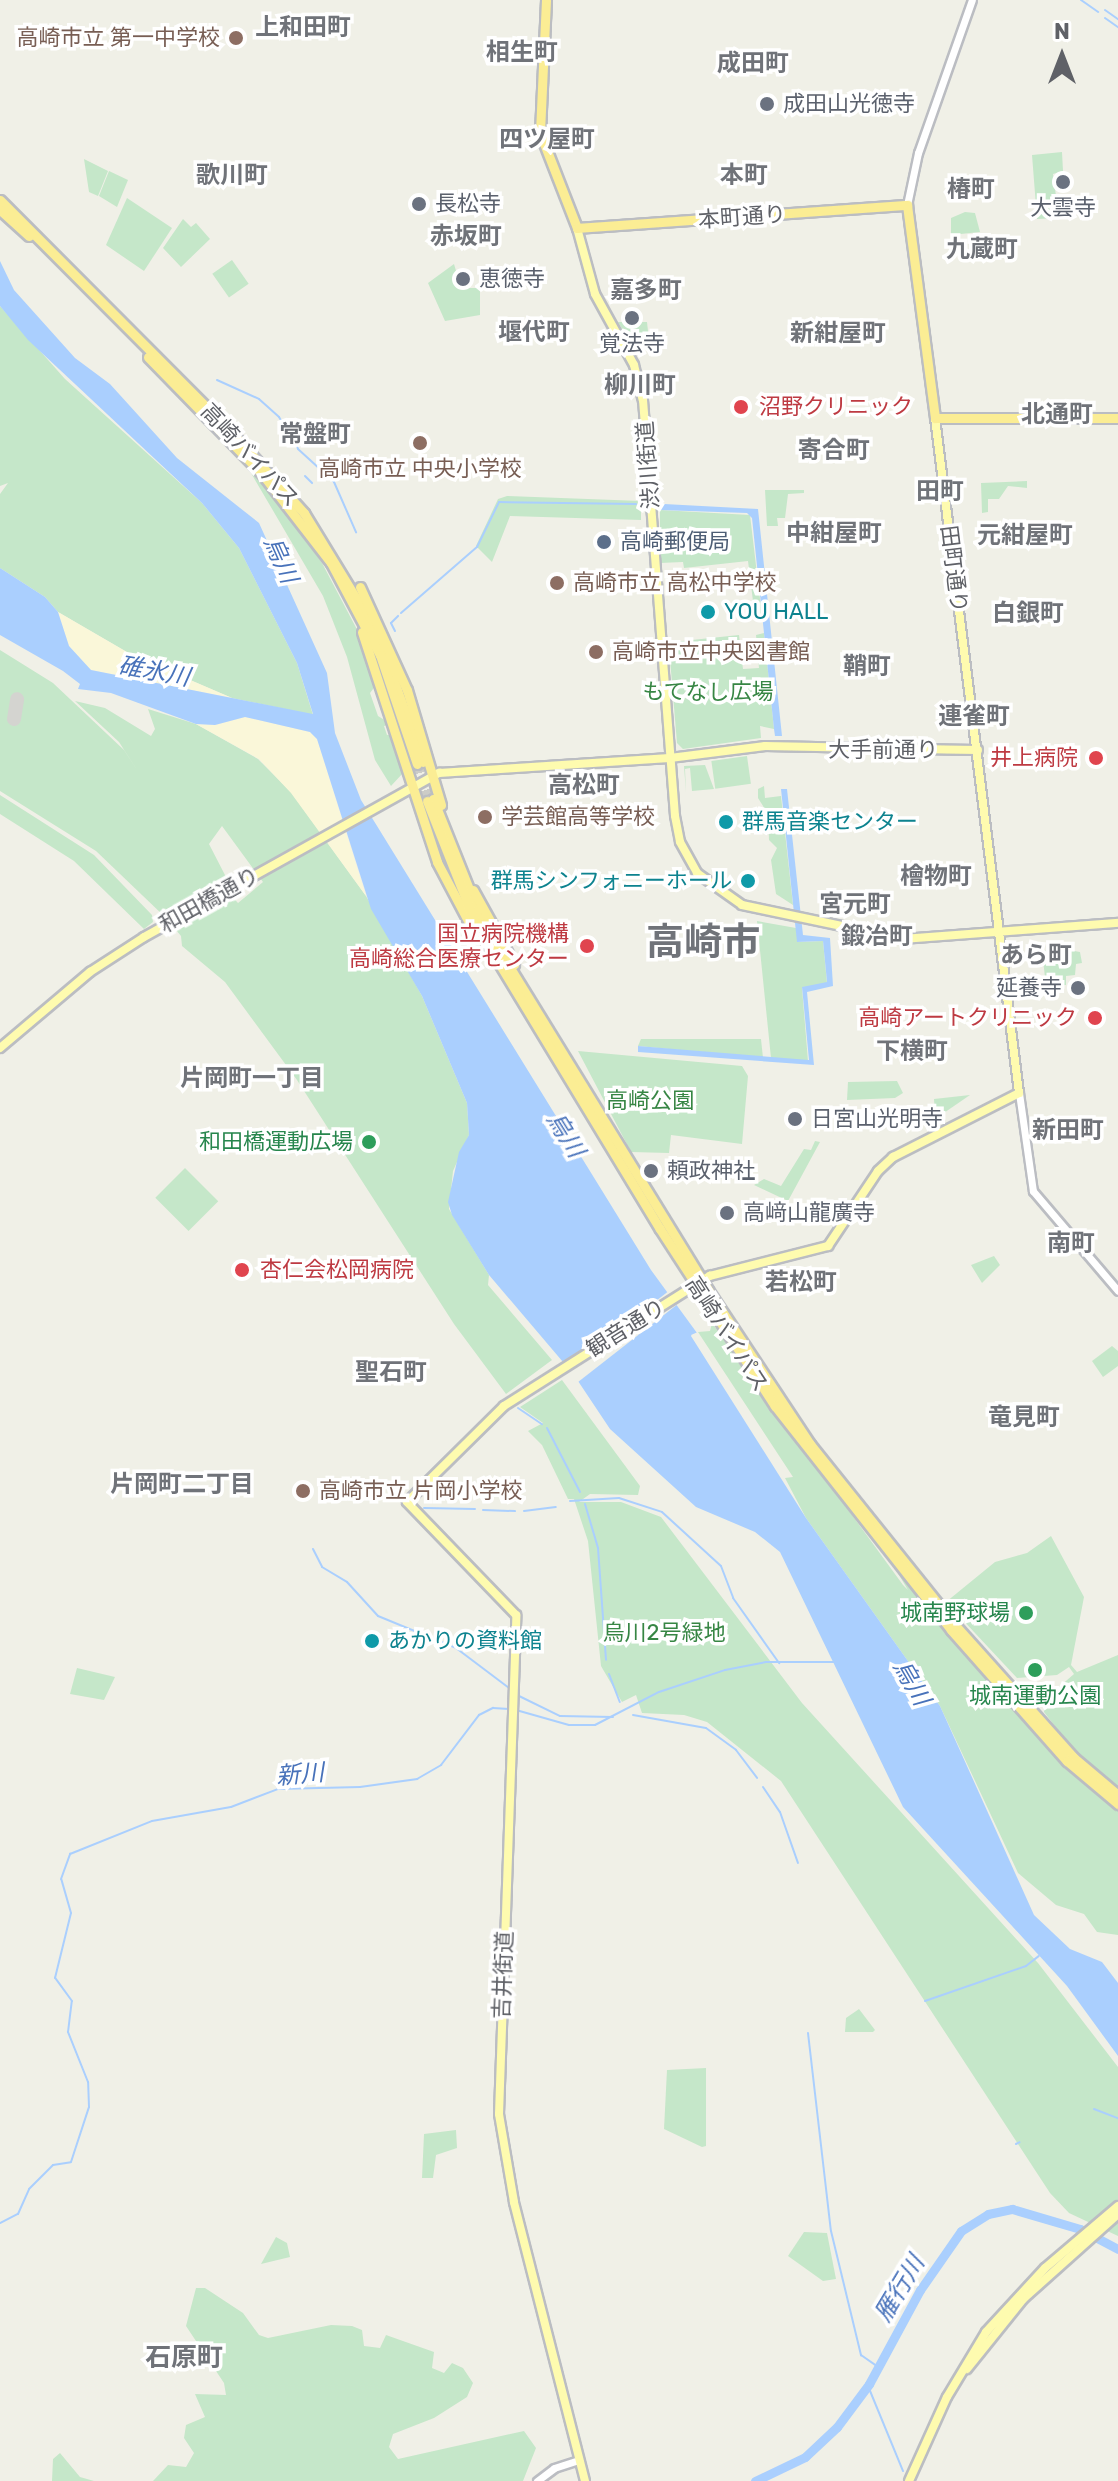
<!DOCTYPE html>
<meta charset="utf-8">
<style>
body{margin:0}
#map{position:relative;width:1118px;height:2481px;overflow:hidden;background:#f0f0e7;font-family:Rubik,"Noto Sans JP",sans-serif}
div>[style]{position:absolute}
.green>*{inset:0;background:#c5e7c9;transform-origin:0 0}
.sand>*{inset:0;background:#faf7d9}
.water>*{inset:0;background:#aacffe}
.pier>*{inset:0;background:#f0f0e7;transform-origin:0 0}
.stream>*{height:2px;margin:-1px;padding:0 1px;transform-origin:1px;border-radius:1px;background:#aacffe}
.river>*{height:9px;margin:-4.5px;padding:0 4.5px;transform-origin:4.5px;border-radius:4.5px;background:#aacffe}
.taxiway>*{height:14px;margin:-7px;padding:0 7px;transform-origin:7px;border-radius:7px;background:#d4d4d0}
.highway-tunnel>*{height:9px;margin-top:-4.5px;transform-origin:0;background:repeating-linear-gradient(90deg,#ccccc7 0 9px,transparent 0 13.5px)}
.roads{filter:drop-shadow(2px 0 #bbbdc2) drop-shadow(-2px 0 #bbbdc2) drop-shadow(0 2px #bbbdc2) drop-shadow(0 -2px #bbbdc2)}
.secondary>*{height:7px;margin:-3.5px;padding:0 3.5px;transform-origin:3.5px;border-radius:3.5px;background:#fff}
.primary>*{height:8px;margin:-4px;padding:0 4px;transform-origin:4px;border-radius:4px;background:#fefbaf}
.highway>*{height:9px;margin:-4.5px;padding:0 4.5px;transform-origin:4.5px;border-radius:4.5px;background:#fbed94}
.dots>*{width:22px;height:22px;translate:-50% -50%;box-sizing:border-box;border:4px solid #fff;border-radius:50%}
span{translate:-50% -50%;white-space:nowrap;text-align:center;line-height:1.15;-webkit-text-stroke:7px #fff;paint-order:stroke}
.education-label{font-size:22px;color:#785e54}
.right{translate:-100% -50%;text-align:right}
.left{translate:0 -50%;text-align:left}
.worship-label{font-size:22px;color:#5b616d}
.street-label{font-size:22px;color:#5f6167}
.health-label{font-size:22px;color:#be3a42}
.service-label{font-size:22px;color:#4e5e75}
.culture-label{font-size:22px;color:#0d838f}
.park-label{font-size:22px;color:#378644}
.leisure-label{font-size:22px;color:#27864d}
.neighbourhood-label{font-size:24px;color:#707379;font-weight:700}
.water-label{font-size:24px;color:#4872ba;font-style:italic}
.quarter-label{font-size:26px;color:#707379;font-weight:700}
.town-label{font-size:38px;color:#707379;font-weight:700}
.north{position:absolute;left:1022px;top:16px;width:80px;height:80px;-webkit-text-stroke:6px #fff;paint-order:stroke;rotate:0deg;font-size:22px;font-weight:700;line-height:32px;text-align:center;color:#5f6167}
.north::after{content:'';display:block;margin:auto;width:28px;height:36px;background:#5f6167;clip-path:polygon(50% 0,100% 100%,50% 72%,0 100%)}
</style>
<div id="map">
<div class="green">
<i style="clip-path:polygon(1062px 152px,1063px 171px,1053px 174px,1059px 218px,1037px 219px,1032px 155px)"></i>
<i style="clip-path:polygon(84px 159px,108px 171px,98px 196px,89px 192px)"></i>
<i style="clip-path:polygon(109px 171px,128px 180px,117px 207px,99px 196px)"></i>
<i style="clip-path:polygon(127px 198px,172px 228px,144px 271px,106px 245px)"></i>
<i style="clip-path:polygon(965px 212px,975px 213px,980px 232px,951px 235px,951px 218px)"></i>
<i style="clip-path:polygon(183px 219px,191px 227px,196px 223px,210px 239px,181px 267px,163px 248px)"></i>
<i style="left:232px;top:260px;width:29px;height:24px;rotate:55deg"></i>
<i style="clip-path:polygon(454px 264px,461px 288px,480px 288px,480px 315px,445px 321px,428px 283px)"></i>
<i style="clip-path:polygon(0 306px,65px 379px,202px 503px,239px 548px,297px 663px,313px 715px,232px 698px,132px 655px,58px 612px,45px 597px,0 568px,0 494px,8px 483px,0 486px)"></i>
<i style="clip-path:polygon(618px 322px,647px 322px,649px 340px,629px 341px)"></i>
<i style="clip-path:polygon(251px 473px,276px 496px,322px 563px,362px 639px,379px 681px,370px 693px,378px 716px,391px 724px,384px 726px,387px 735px,394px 734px,403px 773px,391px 786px,375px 760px,347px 657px,323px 596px)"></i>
<i style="clip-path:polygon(1027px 481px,1027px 488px,1008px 486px,999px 499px,988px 499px,988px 512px,982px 513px,981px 483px)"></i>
<i style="clip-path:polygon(765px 490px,804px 490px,804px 493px,788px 494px,785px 518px,777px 518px,778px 526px,767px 526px)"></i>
<i style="clip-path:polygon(507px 496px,641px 501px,641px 520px,510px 516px,492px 562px,476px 546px,498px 499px)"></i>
<i style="clip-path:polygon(660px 510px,750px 515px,762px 616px,755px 617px,748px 561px,684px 568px,683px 562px,660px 563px)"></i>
<i style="clip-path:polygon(764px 633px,774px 729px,760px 726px,761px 738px,683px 749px,677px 743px,669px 647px,673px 642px,739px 635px,743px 669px,759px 668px,756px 635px)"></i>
<i style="clip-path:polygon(evenodd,0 650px,53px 683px,124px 750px,139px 773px,119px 742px,75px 701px,105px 708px,151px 736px,155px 729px,148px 709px,196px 724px,258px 759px,291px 792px,366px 896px,422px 996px,467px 1103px,469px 1135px,453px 1171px,449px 1209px,489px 1275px,488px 1285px,552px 1360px,506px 1394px,454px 1324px,297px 1080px,225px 982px,182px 946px,181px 936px,165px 917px,96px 851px,0 791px,0 650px,222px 826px,263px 882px,238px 903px,219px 883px,226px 877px,209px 844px,222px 826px)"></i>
<i style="left:747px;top:756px;width:28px;height:36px;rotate:82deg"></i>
<i style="clip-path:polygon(705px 765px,714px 789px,692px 791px,690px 768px,685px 769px,686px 793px,684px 766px)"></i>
<i style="clip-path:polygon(764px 786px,765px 798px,781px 796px,793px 905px,776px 894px,771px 860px,777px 848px,769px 840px,768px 814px,758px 798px,758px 789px)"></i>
<i style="clip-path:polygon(0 795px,94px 855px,152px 915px,153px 922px,144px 929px,74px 861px,0 814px)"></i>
<i style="clip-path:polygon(757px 921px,796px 928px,798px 942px,823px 941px,827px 983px,802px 988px,808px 1061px,771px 1058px)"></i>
<i style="clip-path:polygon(1063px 949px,1080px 952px,1082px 963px,1076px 964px,1075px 975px,1066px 976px,1066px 985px,1046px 986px,1042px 951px)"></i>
<i style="clip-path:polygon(641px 1039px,761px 1039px,763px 1058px,638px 1046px)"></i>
<i style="clip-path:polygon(578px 1051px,742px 1066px,748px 1076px,742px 1144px,671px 1135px,669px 1153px,631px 1152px)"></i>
<i style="clip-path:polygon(897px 1081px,903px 1093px,895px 1098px,847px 1100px,848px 1082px)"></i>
<i style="clip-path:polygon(970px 1095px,938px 1117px,935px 1113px,934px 1099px)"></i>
<i style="clip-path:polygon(815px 1141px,820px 1142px,788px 1201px,754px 1185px,764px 1179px,781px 1186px,804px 1149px,811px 1150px)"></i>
<i style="left:185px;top:1168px;width:47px;height:42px;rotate:45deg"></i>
<i style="clip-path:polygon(994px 1256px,1000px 1265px,982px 1283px,971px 1265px)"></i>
<i style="clip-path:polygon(712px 1323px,903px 1585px,908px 1590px,896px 1570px,1035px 1730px,1118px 1808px,1118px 1935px,1097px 1932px,1084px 1914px,1056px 1905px,1018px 1873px,940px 1706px,806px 1518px,785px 1478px,793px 1477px,698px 1332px,710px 1331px)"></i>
<i style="clip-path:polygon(1112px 1346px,1118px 1351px,1118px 1366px,1103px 1377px,1092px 1361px)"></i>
<i style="clip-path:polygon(562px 1380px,640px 1486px,638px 1495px,590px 1494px,579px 1502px,621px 1502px,661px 1517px,802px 1703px,1038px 1963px,1118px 2067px,1118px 2236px,1069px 2213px,1050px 2193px,781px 1781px,707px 1722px,684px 1715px,642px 1713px,636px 1695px,622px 1702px,601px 1666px,588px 1541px,574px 1499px,568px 1499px,542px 1445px,528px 1431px,543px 1423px,520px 1407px)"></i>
<i style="clip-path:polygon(1051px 1536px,1084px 1597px,1071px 1665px,1077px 1672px,1118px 1655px,1118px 1789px,1071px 1747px,1044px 1712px,1044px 1700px,1074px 1674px,1069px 1667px,1057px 1675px,1017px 1678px,946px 1602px,995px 1562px,1027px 1553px)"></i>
<i style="clip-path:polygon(77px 1668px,115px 1677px,104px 1700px,70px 1694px)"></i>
<i style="clip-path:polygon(859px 2009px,875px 2030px,873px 2032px,845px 2032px,846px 2018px)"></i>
<i style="clip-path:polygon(706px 2068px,706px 2146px,702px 2147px,664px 2129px,667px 2070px)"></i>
<i style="clip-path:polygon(456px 2130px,457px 2148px,436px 2155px,433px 2178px,422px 2178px,424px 2134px)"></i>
<i style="clip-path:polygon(804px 2232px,827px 2233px,836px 2279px,823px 2281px,788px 2256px)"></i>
<i style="clip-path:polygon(276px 2237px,287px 2243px,290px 2257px,261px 2264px)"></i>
<i style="clip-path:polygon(196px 2288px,205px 2288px,243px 2313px,259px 2335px,268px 2338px,331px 2325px,352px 2326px,362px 2330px,364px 2346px,380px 2348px,386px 2335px,434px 2352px,432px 2368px,444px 2373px,452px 2363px,463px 2368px,473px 2383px,467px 2397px,434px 2418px,393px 2434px,389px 2447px,398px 2459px,524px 2431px,536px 2448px,523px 2481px,153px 2481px,168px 2465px,186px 2467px,194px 2453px,184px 2438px,186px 2425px,205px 2417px,195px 2394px,226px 2395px,224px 2383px,186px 2326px)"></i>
<i style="clip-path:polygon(60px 2453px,80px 2477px,94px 2481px,52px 2481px,53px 2459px)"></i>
</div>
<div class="sand">
<i style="clip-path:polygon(58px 612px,132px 655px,232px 698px,91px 670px,69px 646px)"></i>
<i style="clip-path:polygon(245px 717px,310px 732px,317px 739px,366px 896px,291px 793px,259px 759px,196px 724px,215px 725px)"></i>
</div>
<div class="water">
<i style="clip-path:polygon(0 261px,14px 290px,75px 358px,110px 384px,177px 458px,259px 523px,327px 673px,335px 733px,361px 800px,651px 1270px,697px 1333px,691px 1336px,806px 1518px,940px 1706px,1034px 1915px,1070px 1949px,1102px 1962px,1118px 1983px,1118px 2056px,1067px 1986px,903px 1807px,780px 1552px,755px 1532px,696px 1507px,610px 1429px,574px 1375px,489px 1275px,452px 1215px,448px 1202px,459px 1152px,469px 1135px,467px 1103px,422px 996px,371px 909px,317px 739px,310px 732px,245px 717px,215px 725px,196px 724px,111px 693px,78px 689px,80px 684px,63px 671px,0 635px,0 568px,45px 597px,58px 612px,69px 646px,91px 670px,313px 714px,297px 663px,239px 548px,202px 503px,28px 340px,0 306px)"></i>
<i style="clip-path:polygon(664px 504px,758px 509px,782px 736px,775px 736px,774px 729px,752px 518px,747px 513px,660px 510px)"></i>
<i style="clip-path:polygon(781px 789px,787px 789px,803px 935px,830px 938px,833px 986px,807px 992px,814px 1065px,638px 1052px,638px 1046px,809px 1060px,802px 987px,827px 982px,823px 941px,797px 942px)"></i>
</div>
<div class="pier">
<i style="left:670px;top:1290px;width:16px;height:134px;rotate:52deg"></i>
<i style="clip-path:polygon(698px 1332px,697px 1337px,790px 1478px,691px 1335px)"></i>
</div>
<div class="stream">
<i style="left:1081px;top:0;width:21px;rotate:35deg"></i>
<i style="left:1105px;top:10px;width:16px;rotate:35deg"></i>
<i style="left:1105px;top:18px;width:16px;rotate:35deg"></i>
<i style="left:217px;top:380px;width:46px;rotate:24.3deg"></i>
<i style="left:259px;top:399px;width:27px;rotate:42deg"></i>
<i style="left:279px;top:417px;width:37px;rotate:59deg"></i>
<i style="left:298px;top:449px;width:49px;rotate:42.5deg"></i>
<i style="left:334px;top:482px;width:55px;rotate:66.3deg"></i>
<i style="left:305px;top:476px;width:10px;rotate:45deg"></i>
<i style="left:401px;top:613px;width:101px;rotate:-41deg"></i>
<i style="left:477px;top:547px;width:50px;rotate:-63.9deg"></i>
<i style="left:499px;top:502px;width:137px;rotate:0.8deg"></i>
<i style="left:395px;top:631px;width:9px;rotate:-117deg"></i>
<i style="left:391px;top:623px;width:10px;rotate:-45deg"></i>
<i style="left:518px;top:1408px;width:29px;rotate:34deg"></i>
<i style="left:547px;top:1428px;width:72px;rotate:62.7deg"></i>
<i style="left:570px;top:1501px;width:49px;rotate:-3.5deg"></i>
<i style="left:619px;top:1498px;width:45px;rotate:18deg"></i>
<i style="left:662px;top:1512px;width:80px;rotate:42.5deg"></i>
<i style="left:721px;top:1566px;width:34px;rotate:69deg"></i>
<i style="left:733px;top:1598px;width:80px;rotate:54.7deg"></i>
<i style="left:585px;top:1504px;width:46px;rotate:73.5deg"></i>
<i style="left:598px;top:1548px;width:112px;rotate:85.9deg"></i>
<i style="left:424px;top:1508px;width:51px;rotate:1.1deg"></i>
<i style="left:483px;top:1510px;width:32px;rotate:2deg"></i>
<i style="left:524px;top:1511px;width:32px;rotate:-7deg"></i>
<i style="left:313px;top:1549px;width:20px;rotate:63deg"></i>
<i style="left:322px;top:1567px;width:29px;rotate:31deg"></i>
<i style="left:347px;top:1582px;width:46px;rotate:47.6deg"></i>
<i style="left:378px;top:1616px;width:84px;rotate:22.3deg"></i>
<i style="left:456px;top:1648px;width:66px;rotate:37deg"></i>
<i style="left:609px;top:1674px;width:30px;rotate:69deg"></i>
<i style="left:517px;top:1695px;width:48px;rotate:26deg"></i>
<i style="left:560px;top:1716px;width:53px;rotate:1.1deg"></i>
<i style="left:516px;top:1710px;width:55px;rotate:15.8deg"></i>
<i style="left:569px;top:1725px;width:26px"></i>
<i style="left:595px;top:1725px;width:72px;rotate:-27.3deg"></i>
<i style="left:659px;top:1692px;width:70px;rotate:-18.4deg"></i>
<i style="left:725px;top:1670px;width:42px;rotate:-11deg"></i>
<i style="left:766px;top:1662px;width:68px"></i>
<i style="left:633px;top:1715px;width:74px;rotate:10.1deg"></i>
<i style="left:706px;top:1728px;width:37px;rotate:36deg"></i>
<i style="left:736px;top:1750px;width:35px;rotate:53deg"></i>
<i style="left:763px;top:1787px;width:30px;rotate:56deg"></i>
<i style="left:780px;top:1812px;width:54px;rotate:70.6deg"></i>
<i style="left:925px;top:2001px;width:107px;rotate:-19.1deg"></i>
<i style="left:1026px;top:1966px;width:16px;rotate:-38deg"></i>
<i style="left:808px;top:2033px;width:199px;rotate:83.4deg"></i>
<i style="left:831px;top:2231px;width:128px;rotate:76.4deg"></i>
<i style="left:861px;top:2355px;width:19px;rotate:35deg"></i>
<i style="left:1094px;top:2109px;width:26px;rotate:21deg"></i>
<i style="left:1016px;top:2144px;width:4px;rotate:-27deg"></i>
<i style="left:0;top:2223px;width:20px;rotate:-27deg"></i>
<i style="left:18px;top:2214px;width:27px;rotate:-66deg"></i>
<i style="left:29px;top:2189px;width:34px;rotate:-45deg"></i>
<i style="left:53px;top:2165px;width:18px;rotate:-9deg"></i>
<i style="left:71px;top:2162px;width:58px;rotate:-71.9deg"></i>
<i style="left:89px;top:2107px;width:25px;rotate:-92deg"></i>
<i style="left:88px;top:2082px;width:54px;rotate:-111.8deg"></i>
<i style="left:68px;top:2032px;width:31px;rotate:-83deg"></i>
<i style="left:72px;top:2001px;width:29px;rotate:-126deg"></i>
<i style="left:55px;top:1978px;width:67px;rotate:-76.2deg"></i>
<i style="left:71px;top:1913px;width:35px;rotate:-106deg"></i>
<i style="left:61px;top:1879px;width:27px;rotate:-70deg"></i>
<i style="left:70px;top:1854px;width:88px;rotate:-21.9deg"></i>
<i style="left:152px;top:1821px;width:80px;rotate:-10deg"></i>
<i style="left:231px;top:1807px;width:50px;rotate:-21deg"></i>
<i style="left:278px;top:1789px;width:82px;rotate:-1.4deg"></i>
<i style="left:360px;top:1787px;width:58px;rotate:-8deg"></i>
<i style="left:417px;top:1779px;width:28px;rotate:-30deg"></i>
<i style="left:441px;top:1765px;width:63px;rotate:-52.8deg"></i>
<i style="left:479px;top:1715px;width:16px;rotate:-27deg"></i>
<i style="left:493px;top:1708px;width:16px;rotate:4deg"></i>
<i style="left:868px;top:2386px;width:92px;rotate:67.6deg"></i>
</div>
<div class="river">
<i style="left:755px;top:2481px;width:55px;rotate:-25.6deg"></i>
<i style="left:805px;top:2457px;width:44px;rotate:-43.2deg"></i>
<i style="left:837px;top:2427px;width:54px;rotate:-53.3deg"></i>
<i style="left:869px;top:2384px;width:107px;rotate:-61.5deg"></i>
<i style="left:920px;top:2290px;width:72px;rotate:-55.2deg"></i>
<i style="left:961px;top:2231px;width:32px;rotate:-32deg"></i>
<i style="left:988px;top:2214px;width:25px;rotate:-12deg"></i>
<i style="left:1012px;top:2209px;width:71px;rotate:16.4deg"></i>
<i style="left:1080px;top:2229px;width:43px;rotate:27.8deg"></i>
</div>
<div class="taxiway">
<i style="left:14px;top:719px;width:20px;rotate:-81deg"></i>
</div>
<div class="highway-tunnel">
<i style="left:423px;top:762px;width:38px;rotate:75deg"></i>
<i style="left:417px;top:764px;width:38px;rotate:75deg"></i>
</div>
<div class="roads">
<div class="secondary">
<i style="left:907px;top:205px;width:53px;rotate:-78.1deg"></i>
<i style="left:918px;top:153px;width:162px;rotate:-70.6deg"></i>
<i style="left:1019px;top:1093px;width:99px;rotate:81.9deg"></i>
<i style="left:1033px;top:1191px;width:131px;rotate:49.6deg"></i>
<i style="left:537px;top:2481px;width:21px;rotate:-37deg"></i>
<i style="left:554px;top:2468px;width:26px;rotate:-18deg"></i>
</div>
<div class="primary">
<i style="left:577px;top:228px;width:68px;rotate:74.7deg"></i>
<i style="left:595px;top:294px;width:81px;rotate:61.2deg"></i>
<i style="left:634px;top:365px;width:36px;rotate:76deg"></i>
<i style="left:643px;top:400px;width:417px;rotate:85.6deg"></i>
<i style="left:675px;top:816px;width:26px;rotate:79deg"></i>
<i style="left:680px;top:842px;width:35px;rotate:61deg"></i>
<i style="left:697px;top:873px;width:55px;rotate:35.4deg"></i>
<i style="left:742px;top:905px;width:165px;rotate:11.9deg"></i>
<i style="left:903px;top:939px;width:216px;rotate:-4.3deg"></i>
<i style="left:0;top:1048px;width:118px;rotate:-40.2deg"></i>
<i style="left:90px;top:972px;width:64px;rotate:-32.9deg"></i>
<i style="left:144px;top:937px;width:338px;rotate:-29.1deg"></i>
<i style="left:439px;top:773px;width:231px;rotate:-3.7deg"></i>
<i style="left:670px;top:758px;width:96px;rotate:-7.2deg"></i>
<i style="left:765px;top:746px;width:213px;rotate:1.1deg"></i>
<i style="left:967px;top:2369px;width:90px;rotate:-51.3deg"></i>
<i style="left:1023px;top:2299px;width:127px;rotate:-41.8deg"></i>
<i style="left:585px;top:2481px;width:288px;rotate:-104.3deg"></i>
<i style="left:514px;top:2202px;width:89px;rotate:-99.7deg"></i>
<i style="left:499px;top:2114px;width:499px;rotate:-88deg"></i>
<i style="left:516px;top:1615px;width:157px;rotate:-134deg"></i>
<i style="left:407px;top:1502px;width:136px;rotate:-44.7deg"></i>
<i style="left:504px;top:1406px;width:244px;rotate:-32.3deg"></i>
<i style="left:710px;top:1276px;width:122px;rotate:-14.3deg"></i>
<i style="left:828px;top:1246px;width:90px;rotate:-56.3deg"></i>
<i style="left:878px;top:1171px;width:21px;rotate:-43deg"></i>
<i style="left:893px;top:1157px;width:141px;rotate:-26.9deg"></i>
<i style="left:1019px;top:1093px;width:680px;rotate:-97.09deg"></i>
<i style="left:909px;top:2481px;width:92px;rotate:-65.7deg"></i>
<i style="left:947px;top:2397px;width:76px;rotate:-59deg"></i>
<i style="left:986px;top:2332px;width:87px;rotate:-47.3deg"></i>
<i style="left:1045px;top:2268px;width:96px;rotate:-40.3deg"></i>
</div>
<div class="highway">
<i style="left:546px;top:0;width:133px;rotate:92.6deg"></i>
<i style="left:540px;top:133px;width:102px;rotate:68.7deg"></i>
<i style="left:577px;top:228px;width:331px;rotate:-4deg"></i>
<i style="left:907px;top:205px;width:215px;rotate:82.5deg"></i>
<i style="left:935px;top:418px;width:183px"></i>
<i style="left:0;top:200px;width:329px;rotate:45.1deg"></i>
<i style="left:232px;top:433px;width:108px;rotate:48deg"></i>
<i style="left:304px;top:513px;width:138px;rotate:58.6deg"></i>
<i style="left:376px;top:631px;width:139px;rotate:70.3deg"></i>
<i style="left:0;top:210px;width:39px;rotate:42deg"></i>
<i style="left:148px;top:357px;width:165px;rotate:45.7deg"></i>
<i style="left:263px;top:475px;width:111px;rotate:52.3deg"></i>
<i style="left:331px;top:563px;width:104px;rotate:62deg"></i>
<i style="left:380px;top:655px;width:115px;rotate:71.3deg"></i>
<i style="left:360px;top:587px;width:113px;rotate:65.5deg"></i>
<i style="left:407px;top:690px;width:120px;rotate:73.5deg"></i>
<i style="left:362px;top:632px;width:242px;rotate:71.9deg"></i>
<i style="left:437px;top:862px;width:75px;rotate:62.1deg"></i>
<i style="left:433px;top:799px;width:135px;rotate:68.2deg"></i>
<i style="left:483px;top:924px;width:430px;rotate:58.4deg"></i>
<i style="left:708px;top:1290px;width:185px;rotate:56.5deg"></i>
<i style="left:810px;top:1444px;width:233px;rotate:51.3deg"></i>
<i style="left:956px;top:1626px;width:176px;rotate:48.2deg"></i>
<i style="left:1073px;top:1757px;width:59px;rotate:40.2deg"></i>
<i style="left:427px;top:801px;width:136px;rotate:68.4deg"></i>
<i style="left:477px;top:927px;width:353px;rotate:58.8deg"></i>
<i style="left:660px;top:1229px;width:211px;rotate:57deg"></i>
<i style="left:775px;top:1406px;width:285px;rotate:51.8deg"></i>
<i style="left:951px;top:1630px;width:175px;rotate:48.5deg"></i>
<i style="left:1067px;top:1761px;width:67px;rotate:40.1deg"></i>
<i style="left:473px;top:890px;width:85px;rotate:61deg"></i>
</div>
</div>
<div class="dots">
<i style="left:236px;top:38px;background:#8d6e63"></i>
<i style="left:767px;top:104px;background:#6b7280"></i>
<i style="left:1063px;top:182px;background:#6b7280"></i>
<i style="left:419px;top:204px;background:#6b7280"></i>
<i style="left:463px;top:279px;background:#6b7280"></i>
<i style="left:632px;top:318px;background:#6b7280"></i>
<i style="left:741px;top:407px;background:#e0444e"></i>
<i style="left:420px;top:443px;background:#8d6e63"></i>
<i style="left:604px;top:542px;background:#5c6f8a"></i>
<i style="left:557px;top:583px;background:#8d6e63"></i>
<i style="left:708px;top:612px;background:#0f9aa8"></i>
<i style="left:596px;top:652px;background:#8d6e63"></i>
<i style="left:1096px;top:758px;background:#e0444e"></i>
<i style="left:485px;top:817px;background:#8d6e63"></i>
<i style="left:726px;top:822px;background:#0f9aa8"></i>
<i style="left:748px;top:881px;background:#0f9aa8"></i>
<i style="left:587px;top:946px;background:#e0444e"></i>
<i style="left:1078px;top:988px;background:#6b7280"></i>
<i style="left:1095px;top:1018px;background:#e0444e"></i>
<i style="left:795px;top:1119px;background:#6b7280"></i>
<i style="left:369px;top:1142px;background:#2e9e5b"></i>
<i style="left:651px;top:1171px;background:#6b7280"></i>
<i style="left:727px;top:1213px;background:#6b7280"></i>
<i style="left:242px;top:1270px;background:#e0444e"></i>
<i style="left:303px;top:1491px;background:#8d6e63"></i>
<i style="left:1026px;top:1613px;background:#2e9e5b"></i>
<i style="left:372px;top:1641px;background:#0f9aa8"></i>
<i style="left:1035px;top:1670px;background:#2e9e5b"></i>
</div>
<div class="education-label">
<span class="right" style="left:220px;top:38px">高崎市立 第一中学校</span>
<span style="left:420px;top:469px">高崎市立 中央小学校</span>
<span class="left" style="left:573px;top:583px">高崎市立 高松中学校</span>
<span class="left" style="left:612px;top:652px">高崎市立中央図書館</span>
<span class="left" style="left:501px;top:817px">学芸館高等学校</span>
<span class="left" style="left:319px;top:1491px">高崎市立 片岡小学校</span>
</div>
<div class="worship-label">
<span class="left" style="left:783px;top:104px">成田山光徳寺</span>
<span class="left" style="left:435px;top:204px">長松寺</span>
<span style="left:1063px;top:208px">大雲寺</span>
<span class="left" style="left:479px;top:279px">恵徳寺</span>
<span style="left:632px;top:344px">覚法寺</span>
<span class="right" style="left:1062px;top:988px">延養寺</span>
<span class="left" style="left:811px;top:1119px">日宮山光明寺</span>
<span class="left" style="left:667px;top:1171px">頼政神社</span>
<span class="left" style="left:743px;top:1213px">高﨑山龍廣寺</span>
</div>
<div class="street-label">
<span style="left:742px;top:217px;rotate:-4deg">本町通り</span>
<span style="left:250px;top:455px;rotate:47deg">高崎バイパス</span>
<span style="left:648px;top:465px;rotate:-94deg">渋川街道</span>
<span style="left:954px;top:569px;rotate:83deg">田町通り</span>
<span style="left:883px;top:750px">大手前通り</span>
<span style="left:209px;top:900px;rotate:-29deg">和田橋通り</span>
<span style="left:626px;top:1328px;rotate:-32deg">観音通り</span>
<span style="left:727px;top:1334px;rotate:57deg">高崎バイパス</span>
<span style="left:503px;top:1975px;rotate:-88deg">吉井街道</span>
</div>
<div class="health-label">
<span class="left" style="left:759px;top:407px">沼野クリニック</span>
<span class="right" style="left:1078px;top:758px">井上病院</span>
<span class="right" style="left:569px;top:946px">国立病院機構<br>高崎総合医療センター</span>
<span class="right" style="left:1077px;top:1018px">高崎アートクリニック</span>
<span class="left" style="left:260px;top:1270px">杏仁会松岡病院</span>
</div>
<div class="service-label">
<span class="left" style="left:620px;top:542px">高崎郵便局</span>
</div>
<div class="culture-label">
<span class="left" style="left:724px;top:612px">YOU HALL</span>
<span class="left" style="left:742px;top:822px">群馬音楽センター</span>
<span class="right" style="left:732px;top:881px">群馬シンフォニーホール</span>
<span class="left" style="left:388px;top:1641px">あかりの資料館</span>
</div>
<div class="park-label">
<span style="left:708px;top:692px">もてなし広場</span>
<span style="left:650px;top:1101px">高崎公園</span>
<span style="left:664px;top:1633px">烏川2号緑地</span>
</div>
<div class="leisure-label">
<span class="right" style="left:353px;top:1142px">和田橋運動広場</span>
<span class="right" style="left:1010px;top:1613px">城南野球場</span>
<span style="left:1035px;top:1696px">城南運動公園</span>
</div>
<div class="neighbourhood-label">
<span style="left:303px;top:28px">上和田町</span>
<span style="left:522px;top:53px">相生町</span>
<span style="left:753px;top:64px">成田町</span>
<span style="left:547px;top:140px">四ツ屋町</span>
<span style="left:232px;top:176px">歌川町</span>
<span style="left:744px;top:176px">本町</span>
<span style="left:971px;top:190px">椿町</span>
<span style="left:466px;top:237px">赤坂町</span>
<span style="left:982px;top:250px">九蔵町</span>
<span style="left:646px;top:291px">嘉多町</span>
<span style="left:534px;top:333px">堰代町</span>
<span style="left:838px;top:334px">新紺屋町</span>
<span style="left:640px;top:386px">柳川町</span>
<span style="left:1057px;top:415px">北通町</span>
<span style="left:315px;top:435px">常盤町</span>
<span style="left:834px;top:451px">寄合町</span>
<span style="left:940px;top:492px">田町</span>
<span style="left:834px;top:534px">中紺屋町</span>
<span style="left:1025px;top:536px">元紺屋町</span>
<span style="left:1028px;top:614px">白銀町</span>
<span style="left:867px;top:667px">鞘町</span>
<span style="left:974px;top:717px">連雀町</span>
<span style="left:584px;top:786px">高松町</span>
<span style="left:936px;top:877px">檜物町</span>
<span style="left:855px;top:905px">宮元町</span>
<span style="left:877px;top:937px">鍛冶町</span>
<span style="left:1036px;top:956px">あら町</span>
<span style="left:912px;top:1052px">下横町</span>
<span style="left:252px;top:1079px">片岡町一丁目</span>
<span style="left:1068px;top:1131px">新田町</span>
<span style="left:1071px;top:1244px">南町</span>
<span style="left:801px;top:1283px">若松町</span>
<span style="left:391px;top:1373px">聖石町</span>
<span style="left:1024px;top:1418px">竜見町</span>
<span style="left:182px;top:1485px">片岡町二丁目</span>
</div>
<div class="water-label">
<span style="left:280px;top:560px;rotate:66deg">烏川</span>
<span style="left:154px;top:672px;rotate:10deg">碓氷川</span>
<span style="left:565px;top:1135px;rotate:58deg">烏川</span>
<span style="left:911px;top:1683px;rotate:60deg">烏川</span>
<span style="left:300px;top:1775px;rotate:-5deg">新川</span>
<span style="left:900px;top:2289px;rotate:-59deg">雁行川</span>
</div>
<div class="quarter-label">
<span style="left:184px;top:2358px">石原町</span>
</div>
<div class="town-label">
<span style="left:703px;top:943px">高崎市</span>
</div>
<div class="north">N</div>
</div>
